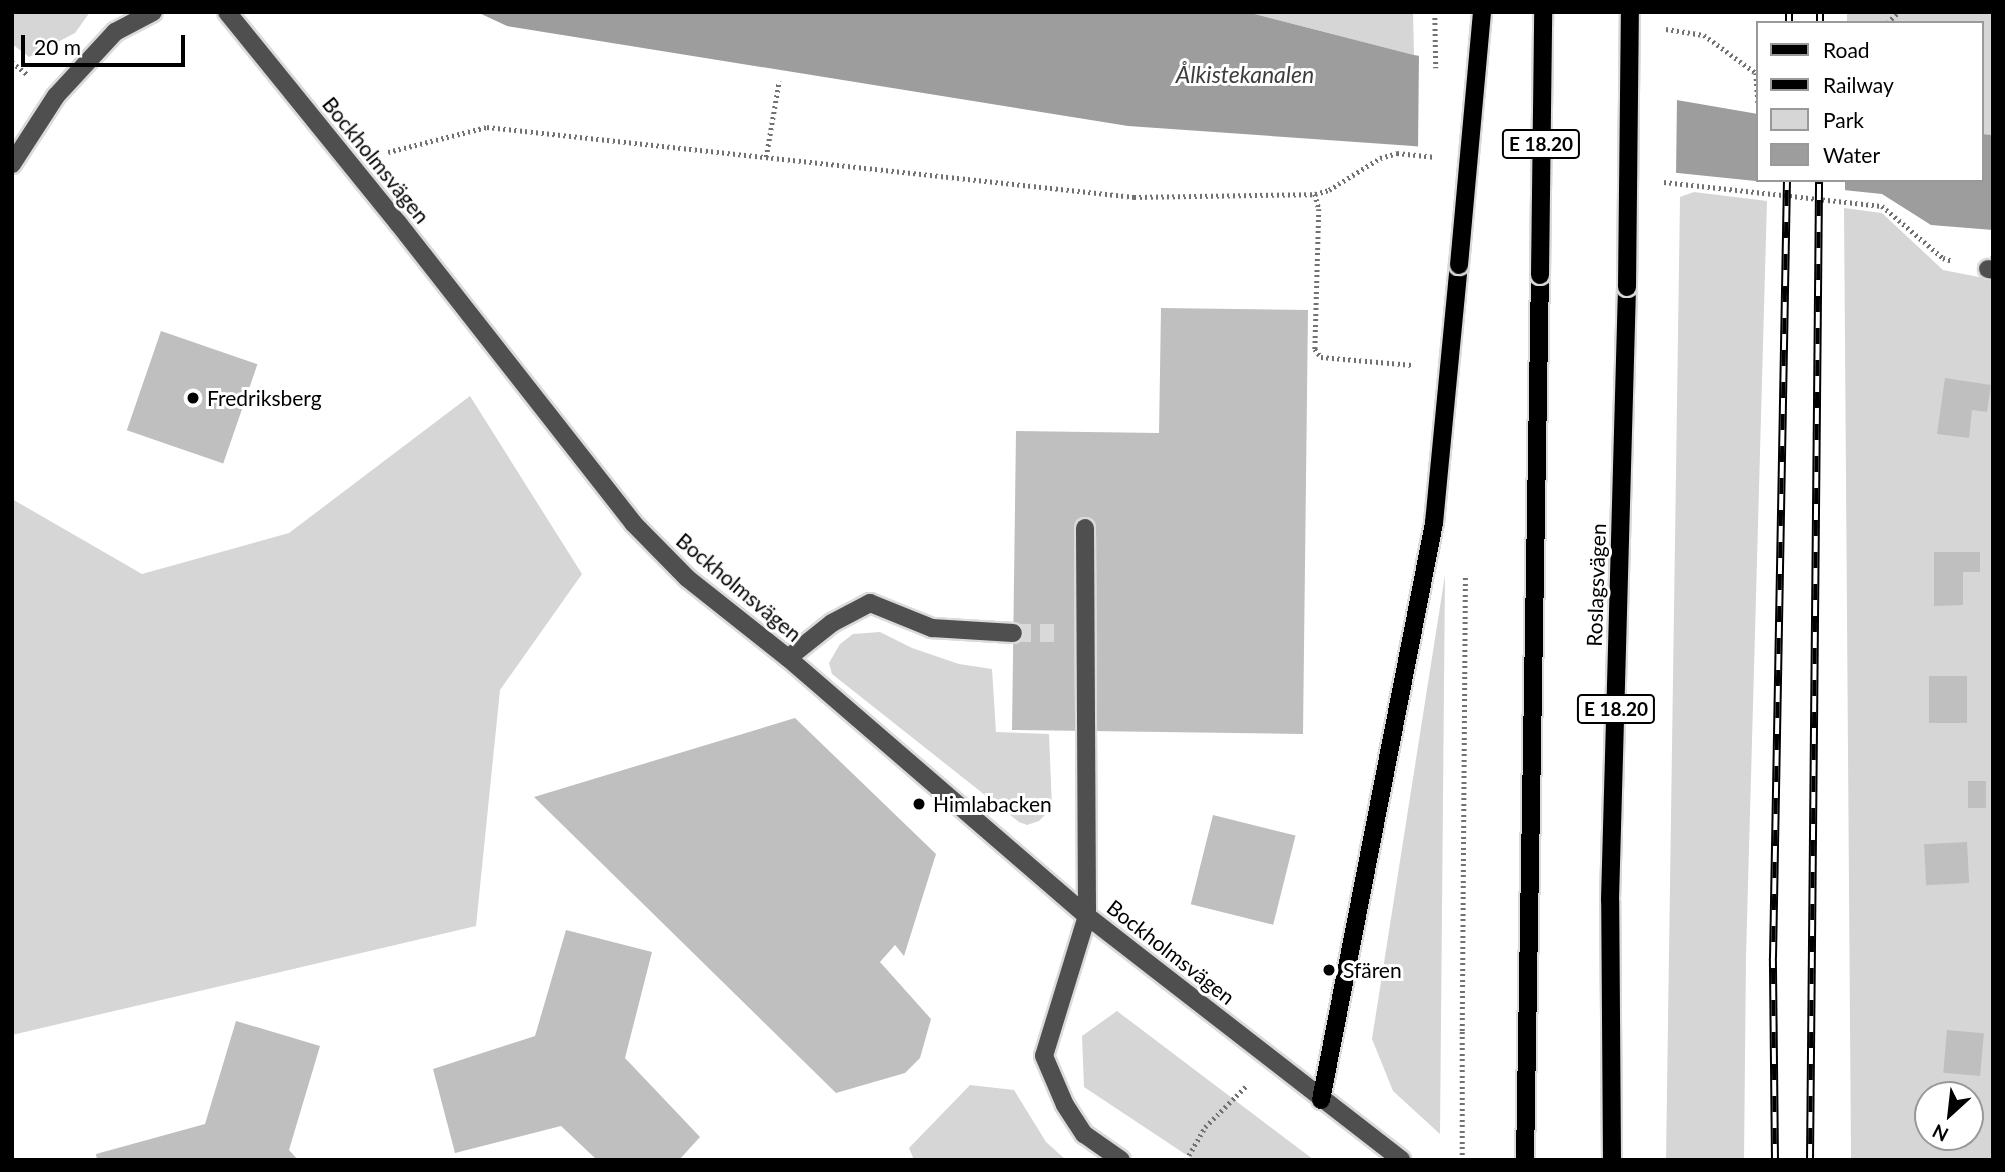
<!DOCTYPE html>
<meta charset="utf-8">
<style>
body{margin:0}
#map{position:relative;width:2005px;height:1172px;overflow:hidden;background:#fff;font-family:Lato,sans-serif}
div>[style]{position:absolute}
.green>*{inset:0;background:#d6d6d6}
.water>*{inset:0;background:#9d9d9d}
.pier>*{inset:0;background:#fff}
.building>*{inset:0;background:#bfbfbf;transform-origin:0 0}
.minor-tunnel>*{height:18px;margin-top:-9px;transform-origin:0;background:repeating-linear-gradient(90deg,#d9d9d9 0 18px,transparent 0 27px)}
.path>*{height:4.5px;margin-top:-2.25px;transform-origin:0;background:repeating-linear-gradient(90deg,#717171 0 2px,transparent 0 5.5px)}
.roads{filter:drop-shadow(2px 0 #dbdbdb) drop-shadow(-2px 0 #dbdbdb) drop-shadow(0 2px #dbdbdb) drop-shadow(0 -2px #dbdbdb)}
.minor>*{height:18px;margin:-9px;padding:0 9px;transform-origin:9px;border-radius:9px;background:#4f4f4f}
.major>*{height:18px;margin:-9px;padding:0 9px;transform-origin:9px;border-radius:9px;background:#000}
.rail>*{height:8px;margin-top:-4px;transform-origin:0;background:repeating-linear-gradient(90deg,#fff 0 16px,#000 0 32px);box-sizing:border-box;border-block:2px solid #000}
.path-bridge>*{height:4.5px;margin-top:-2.25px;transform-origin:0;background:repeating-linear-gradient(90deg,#717171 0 2px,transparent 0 5.5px)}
.bridges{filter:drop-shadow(2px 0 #dbdbdb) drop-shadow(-2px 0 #dbdbdb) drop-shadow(0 2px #dbdbdb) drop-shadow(0 -2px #dbdbdb)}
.major-bridge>*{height:18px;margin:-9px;padding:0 9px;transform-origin:9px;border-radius:9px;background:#000}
.dots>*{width:19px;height:19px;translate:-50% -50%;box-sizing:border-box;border:4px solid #fff;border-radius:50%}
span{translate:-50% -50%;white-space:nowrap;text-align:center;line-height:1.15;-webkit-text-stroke:6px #fff;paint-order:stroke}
.shield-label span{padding:2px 5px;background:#fff;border:2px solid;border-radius:5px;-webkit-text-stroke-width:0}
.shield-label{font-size:19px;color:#000;font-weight:700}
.street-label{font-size:21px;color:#000}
.poi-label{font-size:21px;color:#000}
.left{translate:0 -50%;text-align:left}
.water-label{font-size:23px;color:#3e3e3e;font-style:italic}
.frame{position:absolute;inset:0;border:14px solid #000;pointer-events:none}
.legend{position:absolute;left:1756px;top:21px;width:228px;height:161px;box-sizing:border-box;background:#fff;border:2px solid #999;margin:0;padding:9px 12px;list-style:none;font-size:21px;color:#000}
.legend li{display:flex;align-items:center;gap:14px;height:35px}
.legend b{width:35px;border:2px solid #999}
.north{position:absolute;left:1914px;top:1081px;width:70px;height:70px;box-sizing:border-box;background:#fff;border:2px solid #999;border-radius:50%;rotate:207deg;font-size:19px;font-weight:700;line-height:28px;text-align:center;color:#000}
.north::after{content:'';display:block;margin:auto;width:24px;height:32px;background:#000;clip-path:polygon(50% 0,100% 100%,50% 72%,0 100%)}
.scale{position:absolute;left:21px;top:35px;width:164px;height:32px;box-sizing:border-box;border:4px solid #000;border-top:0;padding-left:9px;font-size:21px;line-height:24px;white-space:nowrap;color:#000;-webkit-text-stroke:5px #fff;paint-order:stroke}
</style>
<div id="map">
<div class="green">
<i style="clip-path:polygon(12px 12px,90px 12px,75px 33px,29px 57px,12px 44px)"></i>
<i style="clip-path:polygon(1247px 12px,1413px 12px,1414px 55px)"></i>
<i style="clip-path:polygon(1847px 12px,1993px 12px,1993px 135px,1982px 134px,1982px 23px,1847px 23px)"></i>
<i style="clip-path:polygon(1694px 192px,1767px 201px,1746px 957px,1744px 1160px,1666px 1160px,1680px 197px)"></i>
<i style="clip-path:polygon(evenodd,1844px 208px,1882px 213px,1943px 270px,1989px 279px,1990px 256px,1993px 256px,1993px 1160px,1851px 1160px,1844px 208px,1928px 1095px,1970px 1095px,1970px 1137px,1928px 1137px,1928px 1095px)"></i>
<i style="clip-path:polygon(470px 396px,582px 574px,500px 690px,476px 926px,12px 1035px,12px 499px,142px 574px,289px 533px)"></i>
<i style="clip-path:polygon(1445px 575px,1440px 1134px,1393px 1091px,1372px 1039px)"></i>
<i style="clip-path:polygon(880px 632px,912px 648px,959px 664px,992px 669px,996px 732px,1049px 734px,1052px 808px,1039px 821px,1027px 825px,1019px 822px,832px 674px,829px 663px,840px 644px,853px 634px)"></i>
<i style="clip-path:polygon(1117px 1011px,1314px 1160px,1194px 1160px,1084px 1087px,1082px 1036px)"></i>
<i style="clip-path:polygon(970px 1085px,1014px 1090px,1046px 1142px,1066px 1160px,914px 1160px,909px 1148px)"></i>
</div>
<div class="water">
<i style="clip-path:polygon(477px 12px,1247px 12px,1414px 55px,1758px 114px,1758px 180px,1982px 180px,1982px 134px,1993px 135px,1993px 230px,1931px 225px,1882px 194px,1413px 146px,1128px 126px,507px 26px)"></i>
</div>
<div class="pier">
<i style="clip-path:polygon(1419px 52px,1677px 97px,1676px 177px,1418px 150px)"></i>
<i style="clip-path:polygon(1766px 180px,1845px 180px,1845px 194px,1766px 186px)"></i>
</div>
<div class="building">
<i style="clip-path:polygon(1161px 308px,1308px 310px,1303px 734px,1012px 730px,1016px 431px,1159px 433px)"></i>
<i style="left:161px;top:331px;width:102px;height:105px;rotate:19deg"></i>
<i style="clip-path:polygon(1945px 378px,1991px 385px,1987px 412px,1972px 410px,1969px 438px,1937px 434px)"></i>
<i style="clip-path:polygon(1934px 552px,1980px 552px,1980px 572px,1963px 572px,1963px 605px,1934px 606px)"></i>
<i style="left:1929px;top:676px;width:38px;height:47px"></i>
<i style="clip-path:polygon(795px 718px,936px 854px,904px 956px,895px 945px,880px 962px,931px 1019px,920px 1058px,905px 1073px,836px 1093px,534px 797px)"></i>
<i style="left:1968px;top:781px;width:18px;height:27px"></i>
<i style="left:1213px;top:815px;width:85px;height:92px;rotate:14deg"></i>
<i style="left:1967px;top:842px;width:41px;height:43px;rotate:87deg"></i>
<i style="clip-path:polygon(566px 930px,652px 952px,625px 1058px,700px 1137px,679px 1160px,597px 1160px,561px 1126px,455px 1153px,433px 1069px,535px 1036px)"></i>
<i style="clip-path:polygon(236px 1021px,320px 1046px,289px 1150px,298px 1160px,97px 1160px,96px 1154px,205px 1124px)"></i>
<i style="left:1947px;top:1030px;width:37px;height:43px;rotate:5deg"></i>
</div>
<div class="minor-tunnel">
<i style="left:1013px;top:633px;width:41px"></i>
</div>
<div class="path">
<i style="left:1887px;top:23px;width:16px;rotate:-43deg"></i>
<i style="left:1666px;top:29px;width:38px;rotate:9deg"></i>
<i style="left:1704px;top:35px;width:64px;rotate:36.2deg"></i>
<i style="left:1756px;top:73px;width:32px;rotate:86deg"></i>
<i style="left:12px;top:62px;width:19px;rotate:39deg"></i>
<i style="left:388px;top:152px;width:102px;rotate:-14.2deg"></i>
<i style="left:487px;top:127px;width:651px;rotate:6.17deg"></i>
<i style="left:1134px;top:197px;width:181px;rotate:-0.9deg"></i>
<i style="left:1315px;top:194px;width:15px;rotate:-16deg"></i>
<i style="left:1329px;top:190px;width:60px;rotate:-32.1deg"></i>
<i style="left:1380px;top:158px;width:18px;rotate:-16deg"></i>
<i style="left:1397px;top:153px;width:36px;rotate:6deg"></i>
<i style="left:766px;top:157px;width:77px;rotate:-80.3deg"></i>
<i style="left:1664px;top:182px;width:219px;rotate:6.3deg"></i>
<i style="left:1882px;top:206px;width:80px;rotate:40.4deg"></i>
<i style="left:1943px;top:258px;width:10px;rotate:17deg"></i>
<i style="left:1315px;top:194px;width:16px;rotate:75deg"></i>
<i style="left:1319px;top:209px;width:140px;rotate:91.6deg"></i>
<i style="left:1315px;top:349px;width:10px;rotate:53deg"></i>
<i style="left:1321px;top:357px;width:92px;rotate:5deg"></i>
<i style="left:1462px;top:1031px;width:454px;rotate:-89.6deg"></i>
<i style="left:1186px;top:1160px;width:38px;rotate:-60deg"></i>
<i style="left:1205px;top:1127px;width:58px;rotate:-45deg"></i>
</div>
<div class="roads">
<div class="minor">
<i style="left:227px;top:12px;width:272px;rotate:51deg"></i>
<i style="left:398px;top:223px;width:381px;rotate:51.9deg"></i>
<i style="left:633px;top:523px;width:77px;rotate:45.5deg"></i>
<i style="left:687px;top:578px;width:129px;rotate:38.4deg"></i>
<i style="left:788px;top:658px;width:395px;rotate:40.8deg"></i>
<i style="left:1087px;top:916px;width:398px;rotate:37.8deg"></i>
<i style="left:12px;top:164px;width:81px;rotate:-57.1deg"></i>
<i style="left:56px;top:96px;width:87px;rotate:-47.3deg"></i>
<i style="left:115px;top:32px;width:43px;rotate:-27.8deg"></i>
<i style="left:1988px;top:269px;width:5px;rotate:11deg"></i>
<i style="left:1085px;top:528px;width:388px;rotate:89.7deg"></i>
<i style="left:1087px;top:916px;width:146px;rotate:107.1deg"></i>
<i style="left:1044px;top:1056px;width:53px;rotate:66.8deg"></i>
<i style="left:1065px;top:1105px;width:35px;rotate:57deg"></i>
<i style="left:1084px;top:1134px;width:45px;rotate:35.1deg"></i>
<i style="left:788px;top:658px;width:56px;rotate:-38.5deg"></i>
<i style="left:832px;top:623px;width:43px;rotate:-27.8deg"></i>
<i style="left:870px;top:603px;width:67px;rotate:22deg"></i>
<i style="left:932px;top:628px;width:81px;rotate:3.5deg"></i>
</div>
<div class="major">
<i style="left:1321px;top:1100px;width:588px;rotate:-78.92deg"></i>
<i style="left:1434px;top:523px;width:259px;rotate:-84.5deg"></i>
<i style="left:1525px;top:1160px;width:885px;rotate:-89.03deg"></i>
<i style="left:1612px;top:1160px;width:260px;rotate:-90.4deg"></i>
<i style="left:1610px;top:900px;width:613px;rotate:-88.41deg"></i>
</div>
</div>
<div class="rail">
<i style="left:1789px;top:23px;width:11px;rotate:-90deg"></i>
<i style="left:1820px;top:23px;width:11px;rotate:-90deg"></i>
<i style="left:1775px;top:1160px;width:202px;rotate:-90.6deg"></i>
<i style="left:1773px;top:958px;width:778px;rotate:-88.97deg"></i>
<i style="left:1810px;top:1160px;width:980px;rotate:-89.47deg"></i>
</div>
<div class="path-bridge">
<i style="left:1435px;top:12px;width:56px;rotate:89deg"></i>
<i style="left:1462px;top:1160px;width:129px;rotate:-90deg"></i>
</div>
<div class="bridges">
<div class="major-bridge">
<i style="left:1459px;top:265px;width:254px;rotate:-84.8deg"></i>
<i style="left:1540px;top:275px;width:263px;rotate:-89.3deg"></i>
<i style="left:1627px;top:287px;width:275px;rotate:-89.4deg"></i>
</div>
</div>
<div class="dots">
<i style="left:193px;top:398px;background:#000"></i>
<i style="left:919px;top:804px;background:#000"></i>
<i style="left:1329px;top:970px;background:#000"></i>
</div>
<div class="shield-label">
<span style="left:1541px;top:144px">E 18.20</span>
<span style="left:1616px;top:709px">E 18.20</span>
</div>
<div class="street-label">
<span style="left:376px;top:160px;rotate:51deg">Bockholmsvägen</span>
<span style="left:1596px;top:585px;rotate:-88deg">Roslagsvägen</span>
<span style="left:739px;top:587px;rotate:40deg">Bockholmsvägen</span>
<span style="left:1171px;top:952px;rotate:38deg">Bockholmsvägen</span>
</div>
<div class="poi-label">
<span class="left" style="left:207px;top:398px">Fredriksberg</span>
<span class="left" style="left:933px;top:804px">Himlabacken</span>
<span class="left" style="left:1343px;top:970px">Sfären</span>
</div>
<div class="water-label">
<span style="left:1245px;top:74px">Ålkistekanalen</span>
</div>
<div class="frame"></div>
<ul class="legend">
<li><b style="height:9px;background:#000"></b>Road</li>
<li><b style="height:9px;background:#000"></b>Railway</li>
<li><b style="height:19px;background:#d6d6d6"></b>Park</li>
<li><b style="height:19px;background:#9d9d9d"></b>Water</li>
</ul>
<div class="north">N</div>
<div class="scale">20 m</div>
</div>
